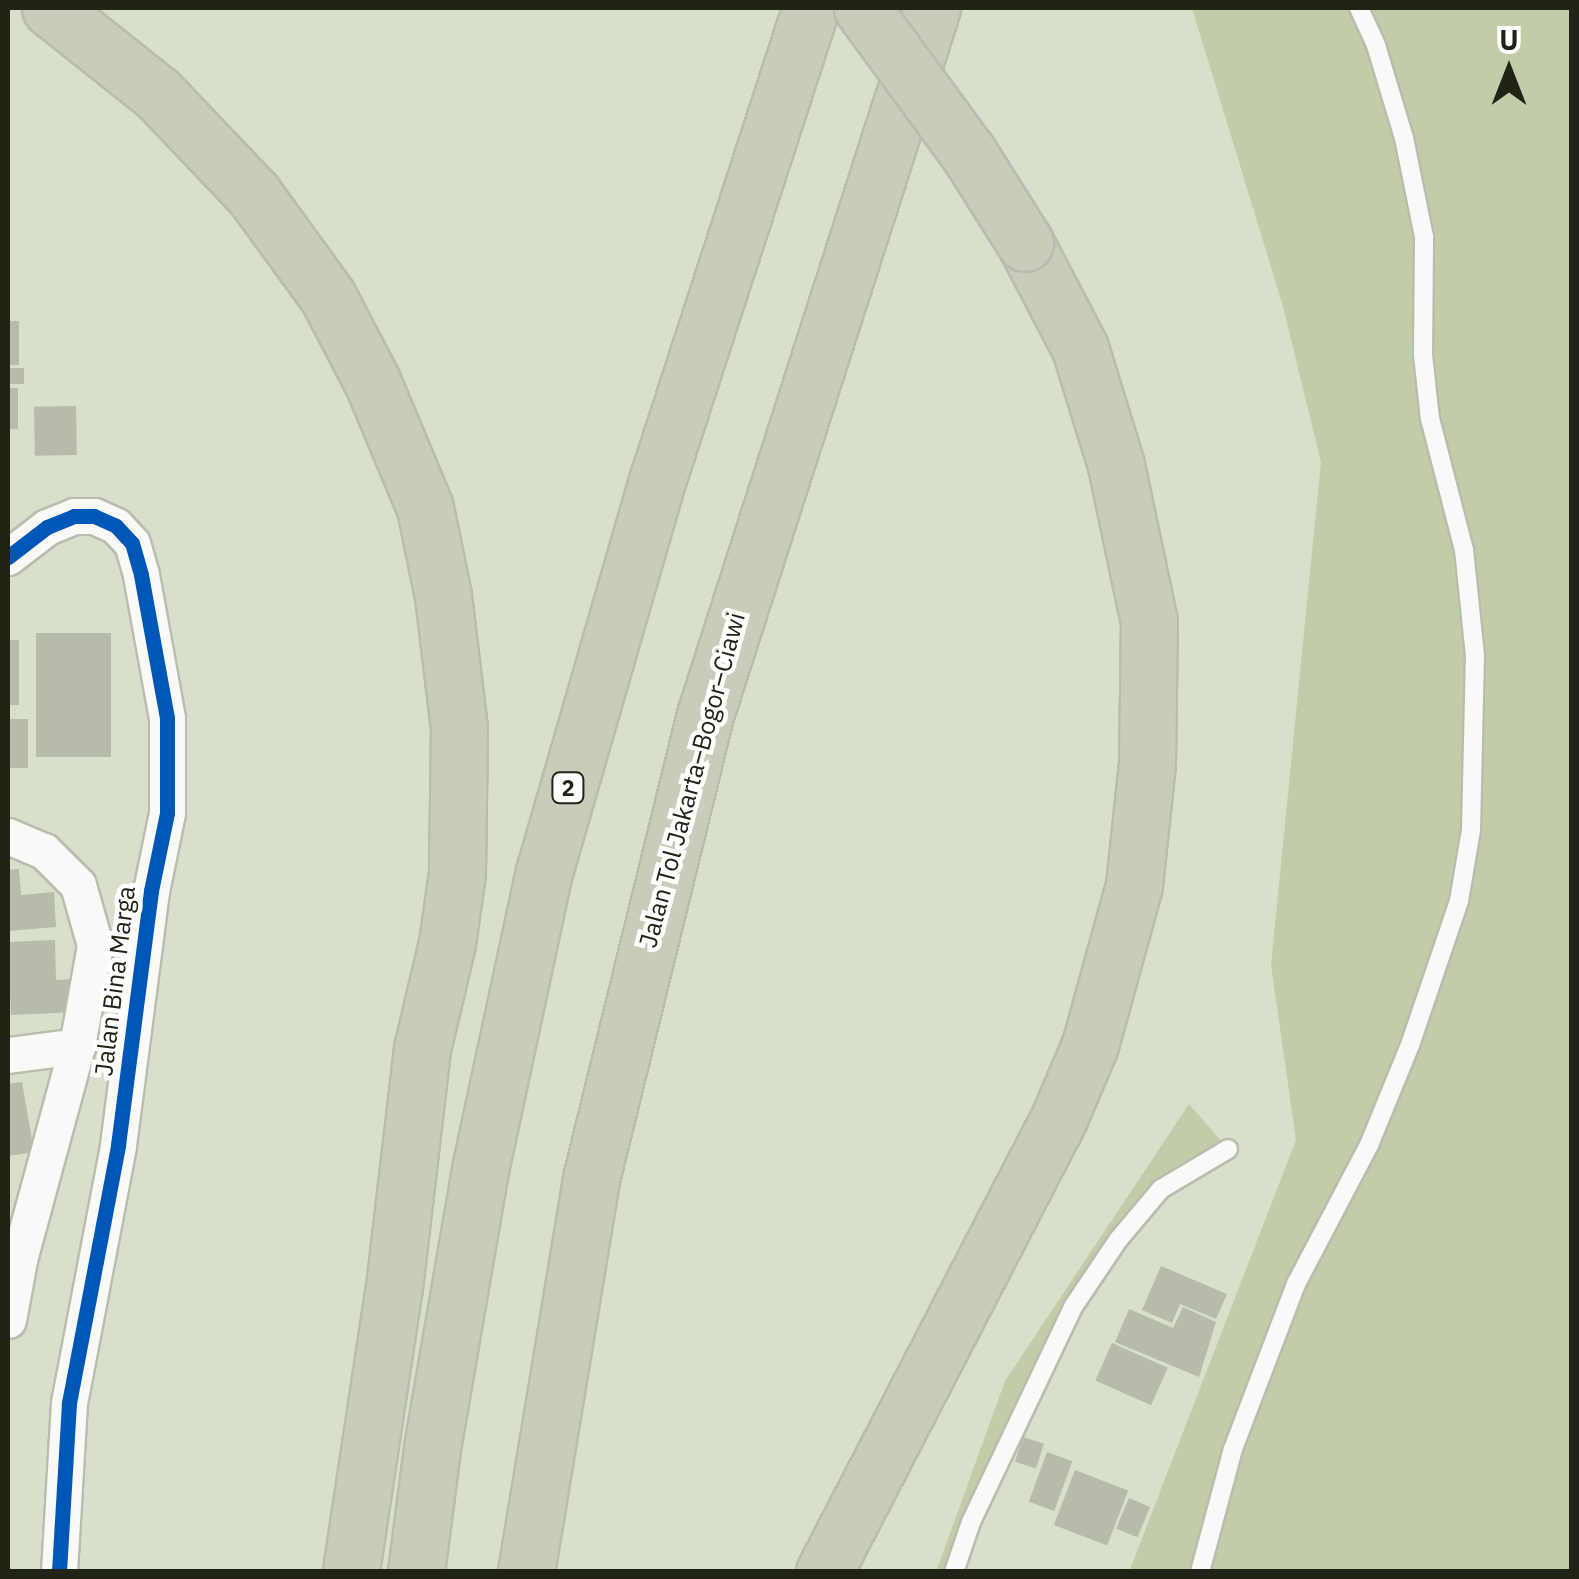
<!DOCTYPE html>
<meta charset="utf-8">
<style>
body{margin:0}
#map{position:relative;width:1579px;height:1579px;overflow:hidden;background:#d8dfcb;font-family:"IBM Plex Sans",sans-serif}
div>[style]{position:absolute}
.green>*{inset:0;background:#c1cda9}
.building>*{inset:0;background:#b6bbac;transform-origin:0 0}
.roads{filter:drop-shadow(2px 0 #b8bdae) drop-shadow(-2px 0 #b8bdae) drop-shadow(0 2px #b8bdae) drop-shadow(0 -2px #b8bdae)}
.service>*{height:18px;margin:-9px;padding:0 9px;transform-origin:9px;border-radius:9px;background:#f9faf7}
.minor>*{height:35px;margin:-17.5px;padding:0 17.5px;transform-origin:17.5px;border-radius:17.5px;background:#f9faf7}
.motorway>*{height:55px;margin:-27.5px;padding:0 27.5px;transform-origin:27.5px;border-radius:27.5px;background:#c8ccbb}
.bridges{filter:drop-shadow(2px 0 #b8bcb2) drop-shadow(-2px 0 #b8bcb2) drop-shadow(0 2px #b8bcb2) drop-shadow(0 -2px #b8bcb2)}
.motorway-bridge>*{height:55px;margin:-27.5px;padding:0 27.5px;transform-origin:27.5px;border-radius:27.5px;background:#c8ccbb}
.cycleway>*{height:15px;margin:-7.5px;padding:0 7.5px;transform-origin:7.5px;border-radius:7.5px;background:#0057b8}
span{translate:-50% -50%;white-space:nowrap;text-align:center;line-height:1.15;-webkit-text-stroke:9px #fff;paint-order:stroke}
.shield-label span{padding:2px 8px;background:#fff;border:2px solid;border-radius:8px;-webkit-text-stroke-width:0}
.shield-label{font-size:22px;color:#202417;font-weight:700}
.street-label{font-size:25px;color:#202417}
.frame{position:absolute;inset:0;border:10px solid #202417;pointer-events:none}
.north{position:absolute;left:1459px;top:20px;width:100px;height:100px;-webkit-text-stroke:8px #fff;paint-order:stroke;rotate:0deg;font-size:28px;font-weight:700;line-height:40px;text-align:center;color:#202417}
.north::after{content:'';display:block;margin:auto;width:35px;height:45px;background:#202417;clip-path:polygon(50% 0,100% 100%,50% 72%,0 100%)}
</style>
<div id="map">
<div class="green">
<i style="clip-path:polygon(1192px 8px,1571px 8px,1571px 1571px,1129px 1572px,1296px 1140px,1271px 965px,1321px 462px,1282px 303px)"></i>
<i style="clip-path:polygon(1189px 1104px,1228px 1149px,1186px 1171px,1073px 1307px,954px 1571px,936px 1572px,1005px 1381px)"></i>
</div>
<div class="building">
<i style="left:8px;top:321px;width:11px;height:44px"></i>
<i style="left:8px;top:368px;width:16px;height:16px"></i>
<i style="left:8px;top:388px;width:10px;height:41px"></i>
<i style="left:76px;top:406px;width:49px;height:42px;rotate:89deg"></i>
<i style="left:36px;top:633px;width:75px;height:124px"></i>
<i style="left:8px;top:640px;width:11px;height:65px"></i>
<i style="left:8px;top:719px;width:20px;height:49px"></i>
<i style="clip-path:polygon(19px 869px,21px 895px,54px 892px,56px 927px,8px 931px,8px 870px)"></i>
<i style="clip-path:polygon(55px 940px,56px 980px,76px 979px,77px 1012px,11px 1015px,8px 942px)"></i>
<i style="clip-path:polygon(22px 1082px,34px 1152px,8px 1156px,8px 1084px)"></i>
<i style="clip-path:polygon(1161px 1266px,1227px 1294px,1216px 1319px,1180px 1304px,1172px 1323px,1142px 1310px)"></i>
<i style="clip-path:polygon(1183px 1307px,1216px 1322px,1199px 1377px,1115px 1342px,1129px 1309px,1173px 1328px)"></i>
<i style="left:1112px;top:1343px;width:61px;height:41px;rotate:24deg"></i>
<i style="left:1023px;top:1437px;width:22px;height:26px;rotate:18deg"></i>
<i style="left:1047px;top:1452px;width:27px;height:53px;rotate:20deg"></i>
<i style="left:1075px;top:1470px;width:57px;height:59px;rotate:21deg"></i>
<i style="left:1129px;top:1498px;width:23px;height:33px;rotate:23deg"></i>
</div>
<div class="roads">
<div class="service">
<i style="left:954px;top:1572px;width:53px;rotate:-71.2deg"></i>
<i style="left:971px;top:1522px;width:238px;rotate:-64.6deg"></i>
<i style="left:1073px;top:1307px;width:81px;rotate:-56.1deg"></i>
<i style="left:1118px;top:1240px;width:67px;rotate:-49.9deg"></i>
<i style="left:1161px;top:1189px;width:78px;rotate:-30.8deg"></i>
<i style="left:1200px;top:1572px;width:127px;rotate:-75deg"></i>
<i style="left:1233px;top:1449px;width:177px;rotate:-69.1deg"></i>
<i style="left:1296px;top:1284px;width:157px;rotate:-62.3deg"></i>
<i style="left:1369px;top:1145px;width:108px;rotate:-67.7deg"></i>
<i style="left:1410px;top:1045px;width:152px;rotate:-71.2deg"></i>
<i style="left:1459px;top:901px;width:72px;rotate:-80.4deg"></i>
<i style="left:1471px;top:830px;width:174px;rotate:-88.7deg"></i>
<i style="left:1475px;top:656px;width:107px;rotate:-95.9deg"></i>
<i style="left:1464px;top:550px;width:135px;rotate:-104.5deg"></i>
<i style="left:1430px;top:419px;width:64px;rotate:-96.2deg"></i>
<i style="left:1423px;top:355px;width:118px;rotate:-89.5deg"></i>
<i style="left:1424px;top:237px;width:101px;rotate:-101.4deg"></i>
<i style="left:1404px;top:138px;width:97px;rotate:-106.8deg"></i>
<i style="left:1376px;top:45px;width:41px;rotate:-114.7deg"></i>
</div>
<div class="minor">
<i style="left:8px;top:557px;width:49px;rotate:-37.6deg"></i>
<i style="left:47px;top:527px;width:29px;rotate:-22deg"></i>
<i style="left:74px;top:516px;width:20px"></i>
<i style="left:94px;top:516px;width:24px;rotate:24deg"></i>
<i style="left:116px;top:526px;width:23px;rotate:47deg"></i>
<i style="left:132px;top:543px;width:33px;rotate:74deg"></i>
<i style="left:141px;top:575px;width:145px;rotate:79.7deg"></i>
<i style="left:167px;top:718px;width:95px;rotate:90deg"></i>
<i style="left:167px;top:813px;width:80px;rotate:101.6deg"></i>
<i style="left:151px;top:891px;width:257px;rotate:97.4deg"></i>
<i style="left:118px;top:1146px;width:262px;rotate:100.8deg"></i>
<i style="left:69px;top:1403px;width:169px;rotate:93.4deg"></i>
<i style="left:8px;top:836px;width:39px;rotate:23deg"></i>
<i style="left:44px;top:851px;width:48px;rotate:45deg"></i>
<i style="left:78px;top:885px;width:62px;rotate:74.2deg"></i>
<i style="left:95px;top:945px;width:103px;rotate:100.1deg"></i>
<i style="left:77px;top:1046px;width:222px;rotate:105.2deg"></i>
<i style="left:19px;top:1260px;width:61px;rotate:100.4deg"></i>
<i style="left:8px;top:1055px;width:70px;rotate:-7.4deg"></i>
</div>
<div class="motorway">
<i style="left:50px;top:8px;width:137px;rotate:38.5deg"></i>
<i style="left:157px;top:93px;width:141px;rotate:46.4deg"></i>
<i style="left:254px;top:195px;width:126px;rotate:54deg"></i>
<i style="left:328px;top:297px;width:95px;rotate:62.4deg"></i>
<i style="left:372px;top:381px;width:138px;rotate:67.3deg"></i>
<i style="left:425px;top:508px;width:90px;rotate:78.4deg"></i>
<i style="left:443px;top:596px;width:133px;rotate:83.1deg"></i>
<i style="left:459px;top:728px;width:145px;rotate:90.8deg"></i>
<i style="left:457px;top:873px;width:71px;rotate:98.1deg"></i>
<i style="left:447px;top:943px;width:109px;rotate:103.3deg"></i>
<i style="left:422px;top:1049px;width:239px;rotate:96.7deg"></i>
<i style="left:394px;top:1286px;width:289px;rotate:98.6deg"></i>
<i style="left:416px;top:1572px;width:125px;rotate:-82.6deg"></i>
<i style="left:432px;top:1448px;width:287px;rotate:-80.2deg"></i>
<i style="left:481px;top:1165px;width:300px;rotate:-77.9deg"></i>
<i style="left:544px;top:872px;width:407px;rotate:-73.9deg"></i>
<i style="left:657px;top:481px;width:497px;rotate:-72deg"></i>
<i style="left:526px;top:1572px;width:398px;rotate:-80.6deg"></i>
<i style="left:591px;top:1179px;width:478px;rotate:-76.2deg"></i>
<i style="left:705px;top:715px;width:743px;rotate:-72.2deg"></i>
<i style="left:824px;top:1572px;width:511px;rotate:-62.63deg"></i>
<i style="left:1059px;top:1118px;width:79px;rotate:-67deg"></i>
<i style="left:1090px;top:1045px;width:166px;rotate:-74.6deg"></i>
<i style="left:1134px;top:885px;width:123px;rotate:-83.9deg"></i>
<i style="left:1147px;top:763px;width:141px;rotate:-89.2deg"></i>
<i style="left:1149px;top:622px;width:160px;rotate:-101.9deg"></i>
<i style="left:1116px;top:465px;width:122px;rotate:-107.1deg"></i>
<i style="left:1080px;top:348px;width:119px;rotate:-117.6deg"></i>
</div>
</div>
<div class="bridges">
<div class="motorway-bridge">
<i style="left:862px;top:8px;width:181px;rotate:53.8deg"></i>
<i style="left:969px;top:154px;width:105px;rotate:57.8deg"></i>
</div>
</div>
<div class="cycleway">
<i style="left:8px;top:557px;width:49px;rotate:-37.6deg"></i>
<i style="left:47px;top:527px;width:29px;rotate:-22deg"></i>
<i style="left:74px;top:516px;width:20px"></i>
<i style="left:94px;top:516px;width:24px;rotate:24deg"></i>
<i style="left:116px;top:526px;width:23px;rotate:47deg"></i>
<i style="left:132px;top:543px;width:33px;rotate:74deg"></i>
<i style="left:141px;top:575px;width:145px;rotate:79.7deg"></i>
<i style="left:167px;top:718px;width:95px;rotate:90deg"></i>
<i style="left:167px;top:813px;width:80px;rotate:101.6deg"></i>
<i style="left:151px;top:891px;width:257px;rotate:97.4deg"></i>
<i style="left:118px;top:1146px;width:262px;rotate:100.8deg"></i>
<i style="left:69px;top:1403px;width:169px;rotate:93.4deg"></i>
</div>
<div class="shield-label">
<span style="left:568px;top:788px">2</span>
</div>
<div class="street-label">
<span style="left:692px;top:780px;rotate:-75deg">Jalan Tol Jakarta–Bogor–Ciawi</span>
<span style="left:115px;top:981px;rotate:-83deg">Jalan Bina Marga</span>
</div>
<div class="frame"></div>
<div class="north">U</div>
</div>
